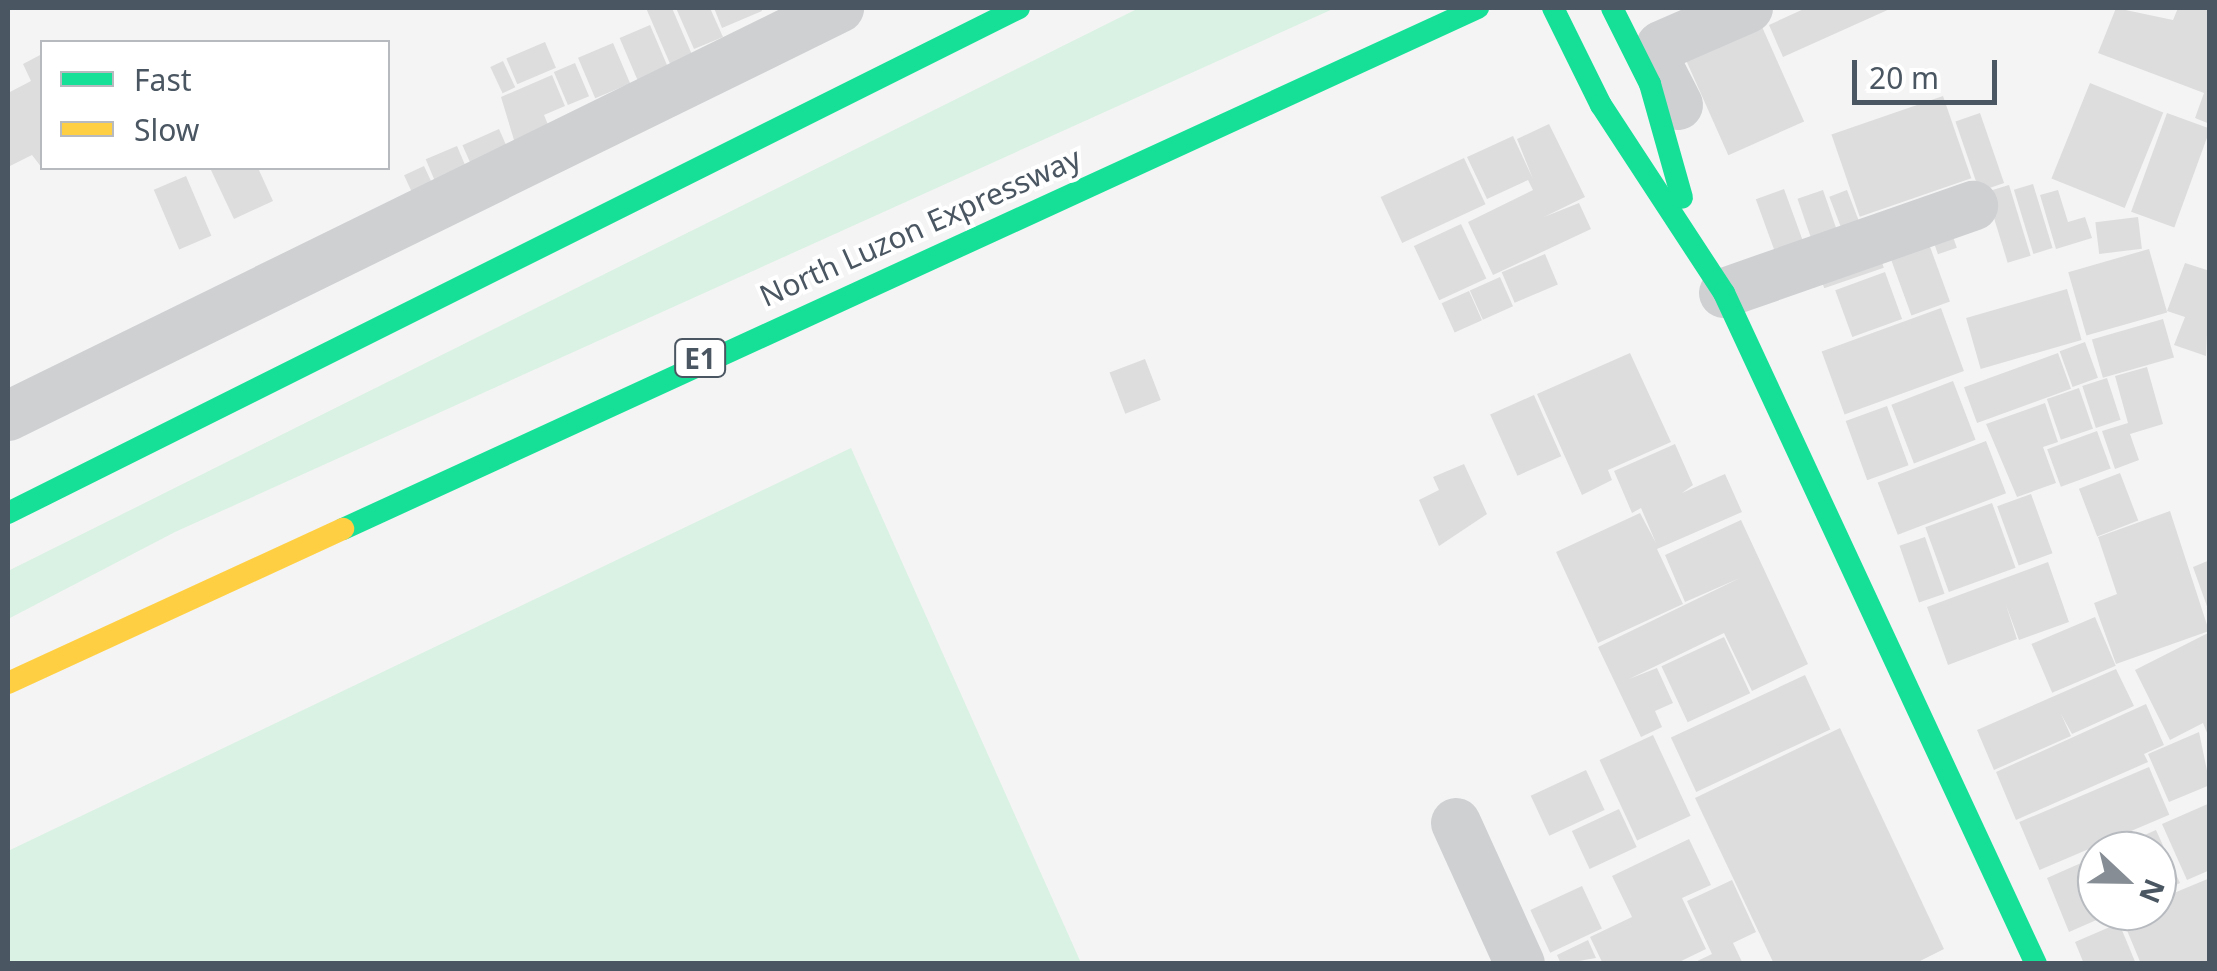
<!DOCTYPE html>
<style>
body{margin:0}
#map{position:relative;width:2217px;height:971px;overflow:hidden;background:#f4f4f4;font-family:"Noto Sans",sans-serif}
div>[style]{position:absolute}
.green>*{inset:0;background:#d9f2e3}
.building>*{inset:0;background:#ddddde;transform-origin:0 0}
.street>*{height:50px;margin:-25px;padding:0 25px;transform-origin:25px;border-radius:25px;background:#ced0d2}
.fast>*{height:22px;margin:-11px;padding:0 11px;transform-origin:11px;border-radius:11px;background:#16e098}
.slow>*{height:22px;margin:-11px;padding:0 11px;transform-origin:11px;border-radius:11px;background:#ffcf43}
span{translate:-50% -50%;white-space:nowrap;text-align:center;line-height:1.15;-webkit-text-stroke:8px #fff;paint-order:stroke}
.shield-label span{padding:2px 8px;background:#fff;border:2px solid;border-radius:8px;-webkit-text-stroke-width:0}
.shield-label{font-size:28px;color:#4a5661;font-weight:700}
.street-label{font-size:30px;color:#4a5661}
.frame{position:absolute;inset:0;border:10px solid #4a5661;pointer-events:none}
.legend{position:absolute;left:40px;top:40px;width:350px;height:130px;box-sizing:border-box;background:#fff;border:2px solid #b7bbc0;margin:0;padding:12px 18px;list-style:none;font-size:30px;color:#4a5661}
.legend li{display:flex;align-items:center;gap:20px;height:50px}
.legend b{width:50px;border:2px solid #b7bbc0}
.north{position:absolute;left:2077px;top:831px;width:100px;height:100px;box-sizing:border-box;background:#fff;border:2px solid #b7bbc0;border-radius:50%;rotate:112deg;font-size:28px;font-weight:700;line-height:40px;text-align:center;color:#4a5661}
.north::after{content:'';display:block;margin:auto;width:35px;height:45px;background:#868d94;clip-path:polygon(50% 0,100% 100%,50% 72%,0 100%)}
.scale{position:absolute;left:1852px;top:60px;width:145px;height:45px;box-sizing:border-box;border:5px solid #4a5661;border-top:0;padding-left:12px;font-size:30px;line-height:35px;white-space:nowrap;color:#4a5661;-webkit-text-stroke:8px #fff;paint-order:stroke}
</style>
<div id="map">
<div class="green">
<i style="clip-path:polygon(1139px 8px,1335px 8px,175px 532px,8px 619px,8px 571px)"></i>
<i style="clip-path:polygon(851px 448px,1081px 963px,8px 963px,8px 851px)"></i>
</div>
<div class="building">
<i style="clip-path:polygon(646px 8px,672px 8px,696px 64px,674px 73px)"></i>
<i style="clip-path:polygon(676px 8px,710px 8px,723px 37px,694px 49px)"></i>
<i style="clip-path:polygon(714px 8px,761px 8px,762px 11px,722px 28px)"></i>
<i style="clip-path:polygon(1806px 8px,1892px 8px,1783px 57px,1769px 25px)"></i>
<i style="clip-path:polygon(2116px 8px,2173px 20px,2178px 8px,2210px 8px,2210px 124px,2195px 118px,2204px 93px,2098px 53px)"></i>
<i style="left:1759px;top:20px;width:111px;height:83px;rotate:66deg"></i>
<i style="left:650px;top:25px;width:51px;height:33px;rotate:67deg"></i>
<i style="left:545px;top:42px;width:28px;height:42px;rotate:67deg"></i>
<i style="left:613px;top:43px;width:44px;height:38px;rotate:67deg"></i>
<i style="clip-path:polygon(42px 54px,42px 168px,32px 155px,8px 167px,8px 93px,31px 81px,23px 64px)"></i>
<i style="left:503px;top:61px;width:29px;height:14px;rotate:65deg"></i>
<i style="left:575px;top:63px;width:36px;height:23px;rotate:67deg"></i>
<i style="clip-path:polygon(552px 75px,565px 106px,544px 115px,556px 144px,520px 160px,501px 97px)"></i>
<i style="left:2090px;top:83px;width:79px;height:103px;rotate:22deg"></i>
<i style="left:1943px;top:96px;width:87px;height:118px;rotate:71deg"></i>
<i style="left:1980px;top:113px;width:74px;height:26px;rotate:71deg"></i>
<i style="left:2167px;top:113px;width:46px;height:105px;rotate:20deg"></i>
<i style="clip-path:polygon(1549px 124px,1585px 197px,1544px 217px,1579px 203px,1591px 229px,1493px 275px,1468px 222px,1533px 190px,1528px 180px,1487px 199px,1467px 157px,1513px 136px,1533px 179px,1517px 139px)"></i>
<i style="left:499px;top:129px;width:37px;height:40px;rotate:66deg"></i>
<i style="left:457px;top:146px;width:38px;height:34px;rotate:67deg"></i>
<i style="left:1464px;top:158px;width:51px;height:92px;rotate:65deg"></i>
<i style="left:424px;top:166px;width:31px;height:22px;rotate:65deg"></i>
<i style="clip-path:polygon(210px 168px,258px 168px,273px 201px,234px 219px)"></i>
<i style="left:186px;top:176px;width:65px;height:35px;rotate:67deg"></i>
<i style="left:2033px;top:184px;width:67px;height:20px;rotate:73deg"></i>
<i style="left:2009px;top:185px;width:74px;height:24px;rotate:73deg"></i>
<i style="left:1784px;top:189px;width:63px;height:30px;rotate:70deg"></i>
<i style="left:1823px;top:190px;width:49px;height:27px;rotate:71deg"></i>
<i style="left:1847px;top:190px;width:42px;height:19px;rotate:69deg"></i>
<i style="clip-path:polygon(2058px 190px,2068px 222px,2085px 217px,2092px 238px,2056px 249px,2040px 195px)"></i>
<i style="left:2138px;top:217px;width:32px;height:43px;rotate:83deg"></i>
<i style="left:1461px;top:224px;width:60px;height:52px;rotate:65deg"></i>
<i style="left:1950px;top:228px;width:21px;height:20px;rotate:71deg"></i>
<i style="left:1925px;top:233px;width:73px;height:41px;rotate:70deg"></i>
<i style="left:1876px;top:245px;width:24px;height:63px;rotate:71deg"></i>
<i style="left:2149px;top:249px;width:66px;height:84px;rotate:74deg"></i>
<i style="left:1545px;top:254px;width:33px;height:47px;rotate:67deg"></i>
<i style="clip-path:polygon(2185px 263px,2210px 271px,2206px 356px,2174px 345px,2185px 317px,2167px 311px)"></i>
<i style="left:1885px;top:272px;width:50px;height:53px;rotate:70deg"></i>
<i style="left:1500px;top:277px;width:32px;height:33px;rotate:66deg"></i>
<i style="left:2067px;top:289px;width:53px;height:105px;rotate:74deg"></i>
<i style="left:1469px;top:291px;width:32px;height:30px;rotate:66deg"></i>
<i style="left:1941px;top:308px;width:67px;height:127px;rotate:70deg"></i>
<i style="left:2163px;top:319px;width:40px;height:74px;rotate:74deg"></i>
<i style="left:2085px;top:342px;width:38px;height:27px;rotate:70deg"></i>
<i style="clip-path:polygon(1630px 353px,1671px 442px,1608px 470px,1612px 480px,1582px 495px,1537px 394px)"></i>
<i style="left:2058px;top:353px;width:38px;height:100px;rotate:70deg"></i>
<i style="left:1145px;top:359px;width:44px;height:38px;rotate:69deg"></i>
<i style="clip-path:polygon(2147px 367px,2163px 424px,2130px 434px,2139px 460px,2115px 469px,2102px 431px,2128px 423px,2115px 376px)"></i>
<i style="left:2107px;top:378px;width:44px;height:26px;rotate:72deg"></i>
<i style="left:1953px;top:381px;width:63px;height:66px;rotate:69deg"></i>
<i style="left:2079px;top:388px;width:43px;height:34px;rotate:71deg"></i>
<i style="left:1534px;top:395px;width:67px;height:48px;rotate:66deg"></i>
<i style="clip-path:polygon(2045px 403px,2058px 442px,2043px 447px,2056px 483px,2017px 497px,1986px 424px)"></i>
<i style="left:1887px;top:406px;width:63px;height:44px;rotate:70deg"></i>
<i style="left:2097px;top:431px;width:40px;height:53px;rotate:70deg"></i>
<i style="left:1986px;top:441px;width:56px;height:116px;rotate:69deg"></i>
<i style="clip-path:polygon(1675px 444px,1693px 485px,1682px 493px,1725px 474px,1742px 512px,1657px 549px,1683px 604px,1598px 643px,1556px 552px,1640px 513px,1656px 543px,1641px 508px,1632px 513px,1614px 471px)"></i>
<i style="clip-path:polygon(1464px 464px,1487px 514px,1439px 546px,1419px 500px,1439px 490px,1433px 477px)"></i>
<i style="left:2120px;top:473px;width:51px;height:44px;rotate:69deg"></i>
<i style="left:2031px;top:494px;width:63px;height:36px;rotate:70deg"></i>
<i style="left:1992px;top:503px;width:69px;height:71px;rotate:70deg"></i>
<i style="clip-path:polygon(2170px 511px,2209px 631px,2116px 664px,2094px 603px,2117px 594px,2098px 537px)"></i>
<i style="clip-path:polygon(1741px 520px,1808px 664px,1752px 691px,1724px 633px,1629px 679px,1657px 668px,1673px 703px,1655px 711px,1662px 727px,1641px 737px,1598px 647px,1740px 578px,1685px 602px,1665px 555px)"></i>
<i style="left:1925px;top:537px;width:60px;height:27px;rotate:71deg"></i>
<i style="clip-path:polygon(2210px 560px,2210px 612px,2209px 612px,2193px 567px)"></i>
<i style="clip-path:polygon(2048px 562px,2069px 622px,2019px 640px,2006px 605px,2017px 639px,1948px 665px,1927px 607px)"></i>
<i style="left:2095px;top:617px;width:53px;height:69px;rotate:67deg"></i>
<i style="clip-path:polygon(2210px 632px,2210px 740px,2203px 723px,2170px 740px,2135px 670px)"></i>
<i style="left:1724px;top:637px;width:62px;height:69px;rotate:65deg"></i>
<i style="clip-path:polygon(2116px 669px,2134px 706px,2072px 734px,2061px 714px,2071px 736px,1994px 770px,1977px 730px)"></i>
<i style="left:1805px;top:675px;width:60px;height:148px;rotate:65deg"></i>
<i style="clip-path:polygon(2146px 704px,2164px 745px,2144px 754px,2148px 762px,2016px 820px,1996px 772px)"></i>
<i style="clip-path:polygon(1840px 728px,1944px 949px,1914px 964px,1774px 964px,1695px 798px)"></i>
<i style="clip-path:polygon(2199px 732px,2210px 785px,2169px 802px,2148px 754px)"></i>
<i style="left:1653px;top:735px;width:89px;height:59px;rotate:65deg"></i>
<i style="left:2149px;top:767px;width:52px;height:141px;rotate:67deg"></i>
<i style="left:1586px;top:770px;width:44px;height:61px;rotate:65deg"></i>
<i style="clip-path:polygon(2210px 803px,2210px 870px,2187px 880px,2162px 824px)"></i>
<i style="left:1619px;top:809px;width:42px;height:52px;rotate:65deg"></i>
<i style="clip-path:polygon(2156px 830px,2180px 883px,2157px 894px,2157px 851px,2108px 851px)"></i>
<i style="clip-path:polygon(1689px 839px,1711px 885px,1682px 898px,1706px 949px,1675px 964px,1603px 964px,1590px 937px,1632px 917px,1612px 876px)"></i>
<i style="clip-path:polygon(2097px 856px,2097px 911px,2117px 911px,2069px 932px,2047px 878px)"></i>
<i style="clip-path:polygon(2210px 878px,2210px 961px,2141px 964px,2121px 916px,2157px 911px,2157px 900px)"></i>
<i style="clip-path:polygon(1732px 880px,1756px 932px,1733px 943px,1743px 964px,1691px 964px,1712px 954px,1687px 901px)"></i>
<i style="left:1582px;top:886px;width:47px;height:57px;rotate:65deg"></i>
<i style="clip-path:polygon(2119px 923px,2136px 964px,2084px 964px,2075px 942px)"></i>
<i style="clip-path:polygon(1588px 940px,1596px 958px,1561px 964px,1557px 955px)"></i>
</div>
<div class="street">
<i style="left:1678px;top:105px;width:46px;rotate:-117.1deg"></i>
<i style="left:1657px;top:64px;width:18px;rotate:-77deg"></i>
<i style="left:1661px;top:46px;width:95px;rotate:-23.6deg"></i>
<i style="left:1724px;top:293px;width:264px;rotate:-19.3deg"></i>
<i style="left:8px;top:416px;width:926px;rotate:-26.15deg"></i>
<i style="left:1456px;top:823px;width:155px;rotate:65.6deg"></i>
</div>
<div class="fast">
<i style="left:1553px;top:8px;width:108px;rotate:63.7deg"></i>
<i style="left:1601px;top:105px;width:225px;rotate:56.8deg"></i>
<i style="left:1724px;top:293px;width:740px;rotate:65.06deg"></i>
<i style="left:1612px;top:8px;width:85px;rotate:63.4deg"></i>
<i style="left:1650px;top:84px;width:118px;rotate:74.3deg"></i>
<i style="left:8px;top:513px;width:1130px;rotate:-26.54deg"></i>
<i style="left:343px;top:529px;width:1249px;rotate:-24.66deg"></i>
</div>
<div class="slow">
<i style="left:8px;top:683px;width:369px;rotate:-24.7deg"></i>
</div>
<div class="shield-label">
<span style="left:700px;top:358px">E1</span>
</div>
<div class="street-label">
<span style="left:920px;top:227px;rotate:-24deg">North Luzon Expressway</span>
</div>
<div class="frame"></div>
<ul class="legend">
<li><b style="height:12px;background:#16e098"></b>Fast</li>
<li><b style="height:12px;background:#ffcf43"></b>Slow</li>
</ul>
<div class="north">N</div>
<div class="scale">20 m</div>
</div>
